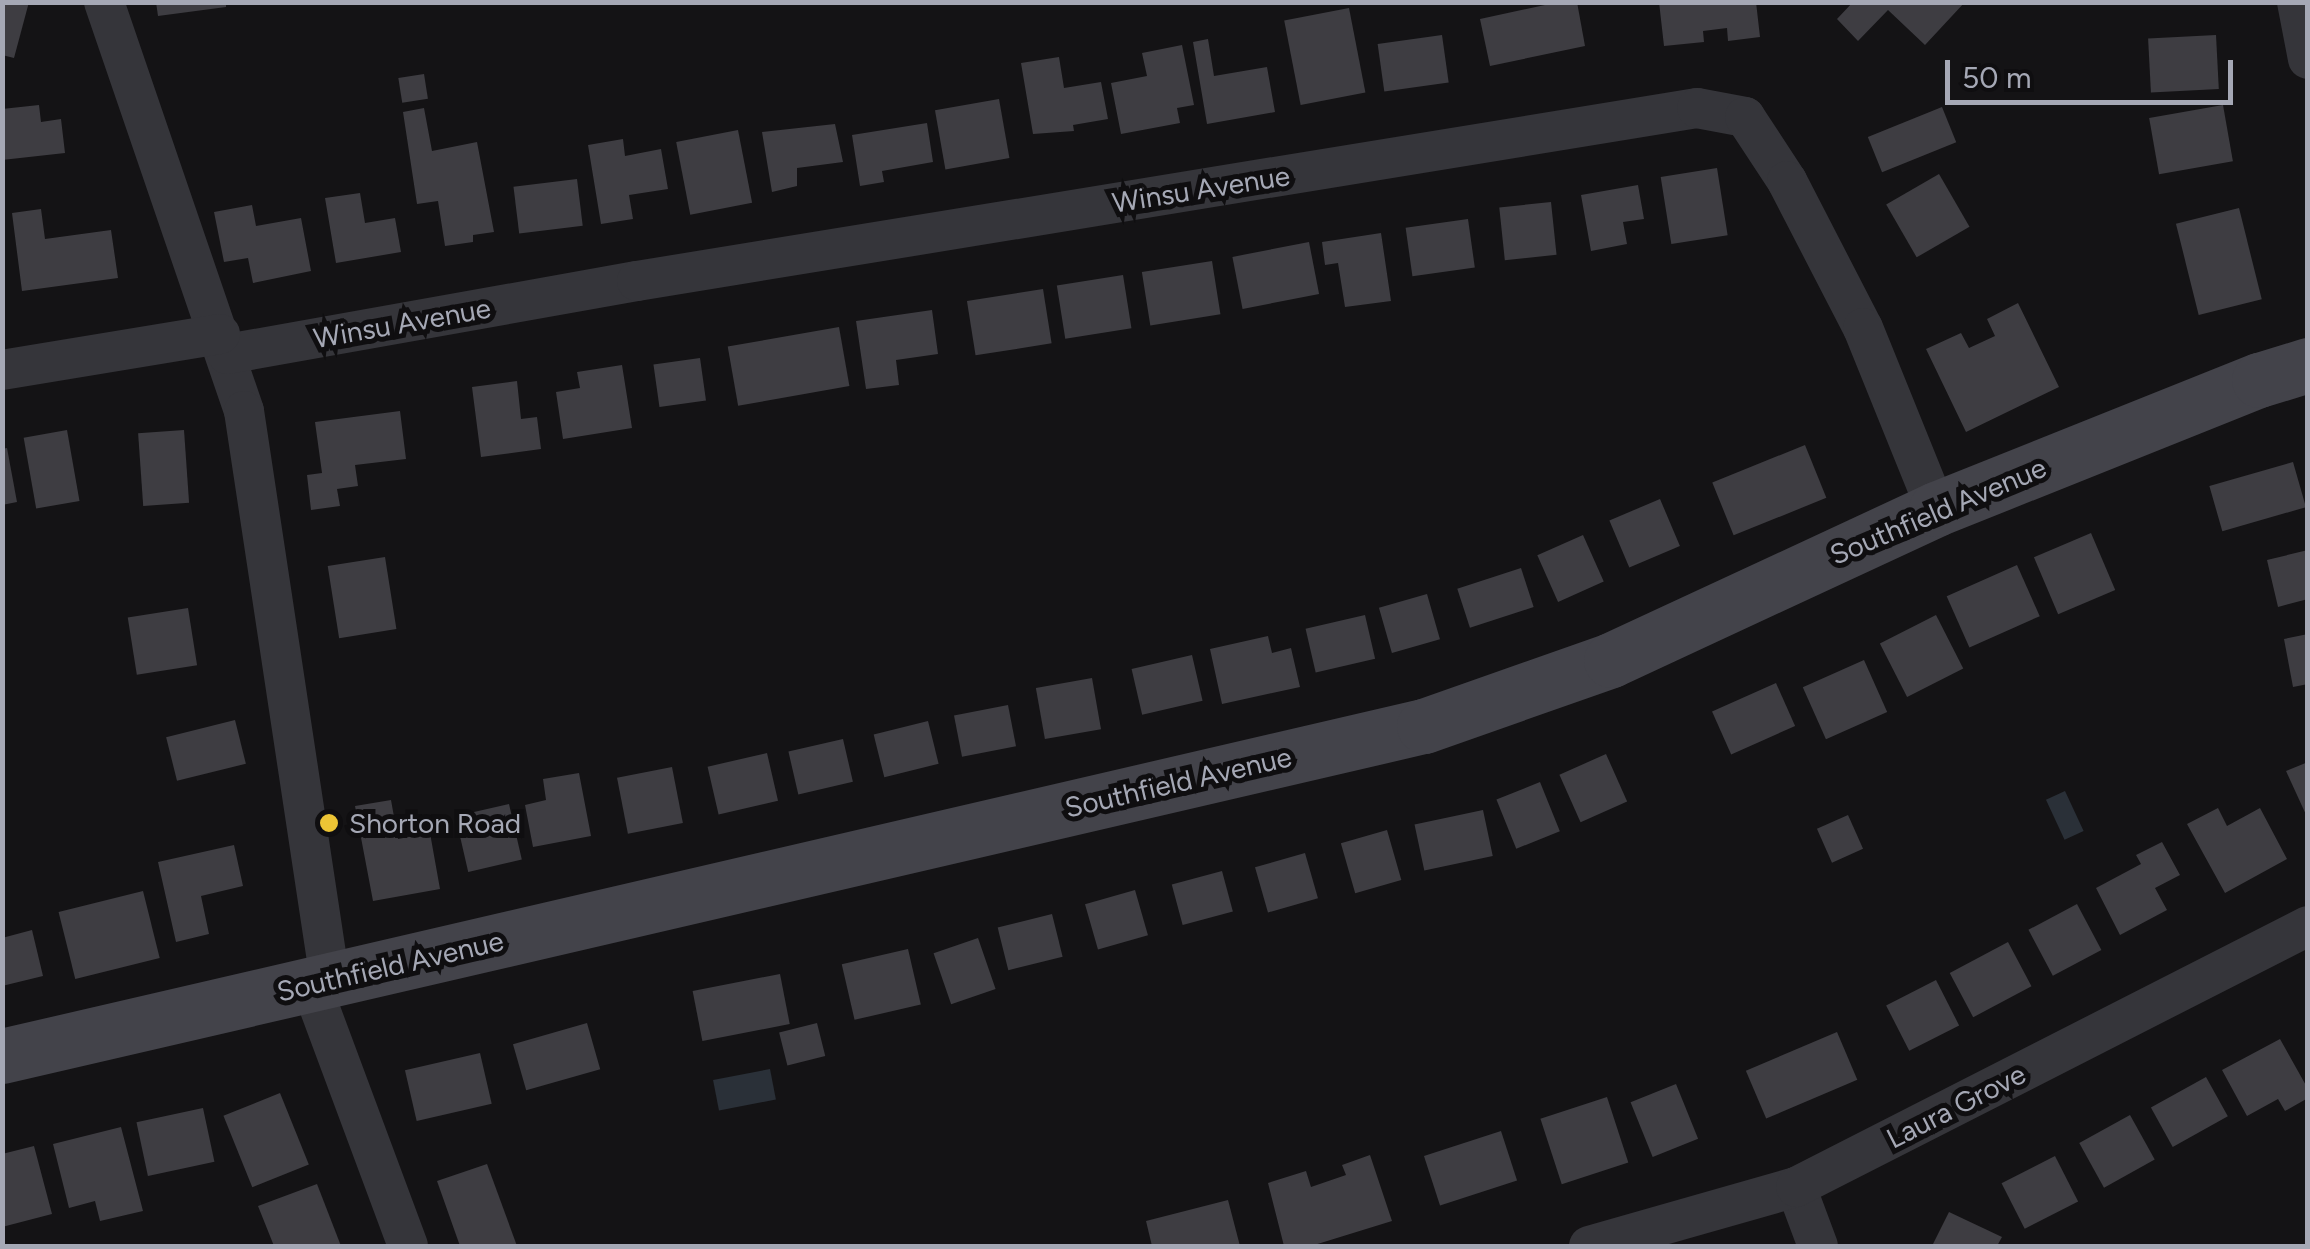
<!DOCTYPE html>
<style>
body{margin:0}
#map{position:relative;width:2310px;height:1249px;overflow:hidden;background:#141315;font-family:Figtree,sans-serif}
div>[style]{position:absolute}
.water>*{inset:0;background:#2a3038;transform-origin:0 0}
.building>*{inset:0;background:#3e3d42;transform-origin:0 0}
.street>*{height:40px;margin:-20px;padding:0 20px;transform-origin:20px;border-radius:20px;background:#35353a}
.secondary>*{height:55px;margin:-27.5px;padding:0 27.5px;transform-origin:27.5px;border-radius:27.5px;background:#43434a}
.dots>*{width:28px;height:28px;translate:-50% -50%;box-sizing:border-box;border:5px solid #0f0e10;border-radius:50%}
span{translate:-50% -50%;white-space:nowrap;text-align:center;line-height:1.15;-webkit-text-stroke:10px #0f0e10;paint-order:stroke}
.street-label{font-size:28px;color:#a5a8b5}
.poi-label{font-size:28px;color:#a5a8b5}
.left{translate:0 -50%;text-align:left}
.frame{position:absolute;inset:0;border:5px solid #a5a8b5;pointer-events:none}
.scale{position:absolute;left:1945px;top:60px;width:288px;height:45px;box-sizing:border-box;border:5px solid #a5a8b5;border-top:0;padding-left:12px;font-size:30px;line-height:35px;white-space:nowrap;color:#a5a8b5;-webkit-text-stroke:8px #0f0e10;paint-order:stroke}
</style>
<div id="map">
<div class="water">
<i style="left:2065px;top:791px;width:44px;height:21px;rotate:65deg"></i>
<i style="left:770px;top:1069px;width:31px;height:58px;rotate:79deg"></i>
</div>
<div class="building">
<i style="clip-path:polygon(2px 2px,29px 2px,14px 58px,2px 55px)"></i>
<i style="clip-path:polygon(156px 2px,226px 2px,226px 7px,158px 16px)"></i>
<i style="clip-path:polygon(1559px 2px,1577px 2px,1585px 46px,1490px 66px,1480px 19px)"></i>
<i style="clip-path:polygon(1659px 2px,1756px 2px,1760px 37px,1728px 41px,1727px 28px,1703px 31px,1704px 42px,1664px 46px)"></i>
<i style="clip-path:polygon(1853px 2px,1965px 2px,1925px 45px,1888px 10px,1858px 41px,1837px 19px)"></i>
<i style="left:1349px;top:8px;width:86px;height:66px;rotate:79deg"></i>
<i style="left:1442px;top:35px;width:48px;height:65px;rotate:82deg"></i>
<i style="left:2216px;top:35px;width:54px;height:68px;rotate:87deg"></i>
<i style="clip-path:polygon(1208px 39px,1214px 76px,1267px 67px,1275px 112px,1207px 124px,1193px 42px)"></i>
<i style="clip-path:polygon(1182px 45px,1194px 105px,1177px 108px,1180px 123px,1121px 134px,1111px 83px,1147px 76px,1142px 53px)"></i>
<i style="clip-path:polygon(1059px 57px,1064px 88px,1101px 82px,1108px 119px,1073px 125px,1074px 131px,1033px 134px,1021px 63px)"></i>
<i style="left:424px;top:74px;width:25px;height:26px;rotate:81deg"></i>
<i style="left:999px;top:99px;width:60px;height:65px;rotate:80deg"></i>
<i style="clip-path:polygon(39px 105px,41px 122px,61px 119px,65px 153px,2px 160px,2px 109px)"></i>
<i style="left:2223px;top:105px;width:57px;height:75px;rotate:80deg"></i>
<i style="left:1942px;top:107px;width:38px;height:80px;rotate:68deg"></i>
<i style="clip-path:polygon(424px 108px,432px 151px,477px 142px,494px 232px,473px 235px,473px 242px,445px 246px,438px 201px,417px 204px,403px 112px)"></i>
<i style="clip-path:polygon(927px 123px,933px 162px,882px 171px,884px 182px,860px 186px,852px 135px)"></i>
<i style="clip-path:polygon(835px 124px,843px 162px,797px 168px,797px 186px,772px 192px,762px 132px)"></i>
<i style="left:738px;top:130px;width:74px;height:63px;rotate:79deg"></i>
<i style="clip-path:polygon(623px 139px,625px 156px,661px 149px,668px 189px,629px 195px,633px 219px,601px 224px,588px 145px)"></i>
<i style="left:1717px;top:168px;width:68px;height:57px;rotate:81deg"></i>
<i style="left:1939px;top:174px;width:61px;height:61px;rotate:60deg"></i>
<i style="left:577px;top:179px;width:47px;height:64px;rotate:83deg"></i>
<i style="clip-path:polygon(1638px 185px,1644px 219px,1623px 222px,1627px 244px,1591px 251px,1581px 195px)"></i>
<i style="clip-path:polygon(360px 193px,365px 223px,395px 218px,401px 252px,336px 263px,325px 198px)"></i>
<i style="left:1551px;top:202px;width:53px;height:52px;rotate:84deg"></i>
<i style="clip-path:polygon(252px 205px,256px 226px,301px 218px,311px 271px,253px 283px,248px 258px,224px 262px,214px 212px)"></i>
<i style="left:2239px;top:208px;width:94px;height:65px;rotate:76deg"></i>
<i style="clip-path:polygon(41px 209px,45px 239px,111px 230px,118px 278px,22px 291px,12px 213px)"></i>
<i style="left:1468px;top:219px;width:49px;height:63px;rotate:82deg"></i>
<i style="clip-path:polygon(1381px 233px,1391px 301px,1345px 307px,1338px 263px,1325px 265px,1322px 242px)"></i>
<i style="left:1309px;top:242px;width:53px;height:78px;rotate:79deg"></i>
<i style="left:1212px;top:261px;width:54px;height:71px;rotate:81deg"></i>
<i style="left:1123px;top:275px;width:54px;height:67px;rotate:81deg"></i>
<i style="left:1043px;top:289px;width:55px;height:77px;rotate:81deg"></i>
<i style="clip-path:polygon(2018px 303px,2059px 387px,1966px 432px,1926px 349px,1961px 333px,1969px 348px,1995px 336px,1987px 319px)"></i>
<i style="clip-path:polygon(932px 310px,938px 354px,896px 360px,899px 385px,866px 389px,856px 321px)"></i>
<i style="left:839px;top:327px;width:60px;height:113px;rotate:80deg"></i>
<i style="left:700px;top:358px;width:43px;height:47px;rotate:82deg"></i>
<i style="clip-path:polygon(622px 365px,632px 428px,563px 439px,556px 392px,580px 388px,577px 372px)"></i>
<i style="clip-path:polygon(517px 381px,521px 419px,537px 417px,541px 449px,481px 457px,472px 387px)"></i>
<i style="clip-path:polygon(400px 411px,406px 459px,355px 465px,358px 486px,337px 489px,340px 506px,311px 510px,307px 475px,322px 473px,315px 422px)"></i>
<i style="left:67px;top:430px;width:72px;height:44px;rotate:80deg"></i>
<i style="left:184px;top:430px;width:73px;height:46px;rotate:86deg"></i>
<i style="left:1805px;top:445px;width:57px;height:100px;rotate:68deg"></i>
<i style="clip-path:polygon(7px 448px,17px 502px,2px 505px,2px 449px)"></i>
<i style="left:2293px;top:462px;width:47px;height:87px;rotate:74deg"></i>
<i style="left:1660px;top:499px;width:51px;height:55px;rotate:67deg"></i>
<i style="left:2091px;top:533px;width:62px;height:62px;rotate:67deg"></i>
<i style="left:1583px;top:535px;width:51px;height:50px;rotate:66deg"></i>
<i style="clip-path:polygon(2308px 550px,2308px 599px,2278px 607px,2267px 560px)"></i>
<i style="left:385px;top:557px;width:73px;height:58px;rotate:81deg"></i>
<i style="left:2017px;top:565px;width:56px;height:77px;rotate:66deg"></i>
<i style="left:1521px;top:568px;width:41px;height:67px;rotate:72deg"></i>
<i style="left:1427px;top:594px;width:47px;height:50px;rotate:74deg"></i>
<i style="left:188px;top:608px;width:58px;height:61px;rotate:81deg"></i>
<i style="left:1365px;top:615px;width:45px;height:61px;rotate:77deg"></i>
<i style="left:1936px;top:615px;width:60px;height:63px;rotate:63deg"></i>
<i style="clip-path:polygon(2308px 634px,2308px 684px,2293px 687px,2284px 639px)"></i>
<i style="clip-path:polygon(1268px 636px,1272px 653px,1291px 648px,1300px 687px,1222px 704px,1210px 649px)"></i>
<i style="left:1192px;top:655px;width:47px;height:62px;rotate:77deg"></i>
<i style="left:1864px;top:660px;width:57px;height:67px;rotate:66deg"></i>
<i style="left:1092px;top:678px;width:52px;height:57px;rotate:80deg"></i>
<i style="left:1776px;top:683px;width:47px;height:70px;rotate:66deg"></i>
<i style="left:1008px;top:705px;width:42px;height:55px;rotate:79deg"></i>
<i style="left:235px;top:720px;width:45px;height:71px;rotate:76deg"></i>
<i style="left:928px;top:721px;width:44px;height:56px;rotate:76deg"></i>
<i style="left:843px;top:739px;width:44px;height:56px;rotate:77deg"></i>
<i style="left:767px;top:753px;width:49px;height:61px;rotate:77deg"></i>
<i style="left:1606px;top:754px;width:52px;height:51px;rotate:66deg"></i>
<i style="clip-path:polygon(2308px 762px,2308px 819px,2286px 771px)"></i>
<i style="left:672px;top:767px;width:57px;height:56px;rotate:79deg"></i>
<i style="clip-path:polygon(579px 773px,591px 836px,533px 847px,525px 805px,546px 800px,543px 779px)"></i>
<i style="left:1540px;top:782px;width:53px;height:47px;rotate:68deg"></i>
<i style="clip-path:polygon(391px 800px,398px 839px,430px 833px,440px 889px,373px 901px,355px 806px)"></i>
<i style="left:509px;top:804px;width:57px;height:55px;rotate:77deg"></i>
<i style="clip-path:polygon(2218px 808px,2227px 826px,2260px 808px,2287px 859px,2225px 893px,2187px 824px)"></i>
<i style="left:1483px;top:810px;width:47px;height:70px;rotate:78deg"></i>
<i style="left:1848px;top:815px;width:37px;height:34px;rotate:66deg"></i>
<i style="left:1387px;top:830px;width:52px;height:48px;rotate:74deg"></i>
<i style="clip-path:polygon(2162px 842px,2180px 875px,2155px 888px,2167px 910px,2120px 935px,2096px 888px,2141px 864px,2136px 855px)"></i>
<i style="clip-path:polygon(234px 845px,243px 886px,201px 896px,209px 934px,176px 942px,158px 862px)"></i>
<i style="left:1305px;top:853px;width:47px;height:52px;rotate:74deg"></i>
<i style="left:1222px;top:871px;width:42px;height:52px;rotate:75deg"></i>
<i style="left:1135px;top:890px;width:47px;height:52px;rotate:74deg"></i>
<i style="left:143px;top:891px;width:69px;height:87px;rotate:76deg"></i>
<i style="left:2077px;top:904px;width:52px;height:55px;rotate:62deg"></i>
<i style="left:1052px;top:914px;width:44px;height:56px;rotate:76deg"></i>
<i style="clip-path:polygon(32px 930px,43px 976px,2px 986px,2px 938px)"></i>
<i style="left:978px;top:938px;width:54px;height:47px;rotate:71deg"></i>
<i style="left:2008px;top:942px;width:50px;height:66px;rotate:62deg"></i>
<i style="left:908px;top:949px;width:57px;height:68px;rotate:77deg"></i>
<i style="left:780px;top:974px;width:51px;height:89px;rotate:79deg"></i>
<i style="left:1936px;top:980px;width:51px;height:56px;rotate:63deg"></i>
<i style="left:587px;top:1023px;width:48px;height:77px;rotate:74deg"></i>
<i style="left:817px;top:1023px;width:34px;height:39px;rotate:76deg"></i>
<i style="left:1837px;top:1032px;width:52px;height:99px;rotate:67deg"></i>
<i style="clip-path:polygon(2280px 1039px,2308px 1089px,2308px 1098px,2285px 1111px,2278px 1099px,2247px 1116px,2222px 1070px)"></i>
<i style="left:480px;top:1053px;width:52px;height:77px;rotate:77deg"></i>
<i style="left:2206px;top:1077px;width:45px;height:63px;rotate:61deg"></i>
<i style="left:1676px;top:1084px;width:59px;height:49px;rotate:68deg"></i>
<i style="left:280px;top:1093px;width:77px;height:61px;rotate:68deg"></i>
<i style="left:1607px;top:1097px;width:69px;height:70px;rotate:72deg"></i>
<i style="left:203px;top:1108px;width:55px;height:68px;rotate:78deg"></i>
<i style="left:2130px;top:1115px;width:51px;height:58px;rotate:61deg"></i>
<i style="clip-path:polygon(121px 1127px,143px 1211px,100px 1221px,95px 1201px,69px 1208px,53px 1144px)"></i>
<i style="left:1501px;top:1131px;width:52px;height:81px;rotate:72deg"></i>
<i style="clip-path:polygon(34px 1146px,52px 1214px,2px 1227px,2px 1154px)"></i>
<i style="clip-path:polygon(1370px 1155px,1392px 1221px,1311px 1246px,1284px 1246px,1268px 1183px,1306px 1171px,1311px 1187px,1346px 1175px,1342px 1165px)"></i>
<i style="left:2055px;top:1156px;width:51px;height:60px;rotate:63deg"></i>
<i style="clip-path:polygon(487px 1164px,517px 1246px,460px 1246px,437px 1181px)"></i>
<i style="clip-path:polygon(317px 1184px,341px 1246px,274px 1246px,258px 1206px)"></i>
<i style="clip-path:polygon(1228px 1200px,1240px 1246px,1152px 1246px,1146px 1221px)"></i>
<i style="clip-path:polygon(1949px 1212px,2002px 1237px,1997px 1246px,1932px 1246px)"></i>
</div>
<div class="street">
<i style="left:104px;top:2px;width:432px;rotate:71.1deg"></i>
<i style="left:244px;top:411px;width:575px;rotate:81.41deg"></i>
<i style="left:2297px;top:2px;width:58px;rotate:79.1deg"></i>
<i style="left:227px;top:354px;width:416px;rotate:-10.1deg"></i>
<i style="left:637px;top:281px;width:1074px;rotate:-9.27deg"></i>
<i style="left:1697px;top:108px;width:49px;rotate:10.6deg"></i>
<i style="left:1745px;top:117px;width:77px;rotate:56.7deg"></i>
<i style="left:1787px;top:181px;width:165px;rotate:62.7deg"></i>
<i style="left:1863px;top:328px;width:195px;rotate:68deg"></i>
<i style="left:2px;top:370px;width:221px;rotate:-9.4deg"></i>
<i style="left:311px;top:985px;width:278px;rotate:69.6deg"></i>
<i style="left:1796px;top:1187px;width:63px;rotate:69.6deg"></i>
<i style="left:1589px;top:1246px;width:215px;rotate:-15.9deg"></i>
<i style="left:1796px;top:1187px;width:575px;rotate:-27.01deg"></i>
</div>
<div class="secondary">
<i style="left:2px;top:1056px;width:1460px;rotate:-13.07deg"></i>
<i style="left:1424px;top:726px;width:198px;rotate:-19.4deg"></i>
<i style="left:1611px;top:660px;width:358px;rotate:-24.9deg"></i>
<i style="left:1936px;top:509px;width:348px;rotate:-21.8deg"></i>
<i style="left:2259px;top:380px;width:51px;rotate:-17deg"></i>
</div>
<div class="dots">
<i style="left:329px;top:823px;background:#ecc435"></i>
</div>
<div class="street-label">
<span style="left:1201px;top:189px;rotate:-9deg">Winsu Avenue</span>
<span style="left:402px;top:323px;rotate:-10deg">Winsu Avenue</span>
<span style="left:1938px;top:511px;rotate:-23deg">Southfield Avenue</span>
<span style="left:1178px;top:782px;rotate:-13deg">Southfield Avenue</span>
<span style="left:390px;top:966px;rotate:-13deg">Southfield Avenue</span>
<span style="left:1956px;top:1106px;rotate:-27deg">Laura Grove</span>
</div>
<div class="poi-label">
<span class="left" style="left:349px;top:823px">Shorton Road</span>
</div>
<div class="frame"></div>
<div class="scale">50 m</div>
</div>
